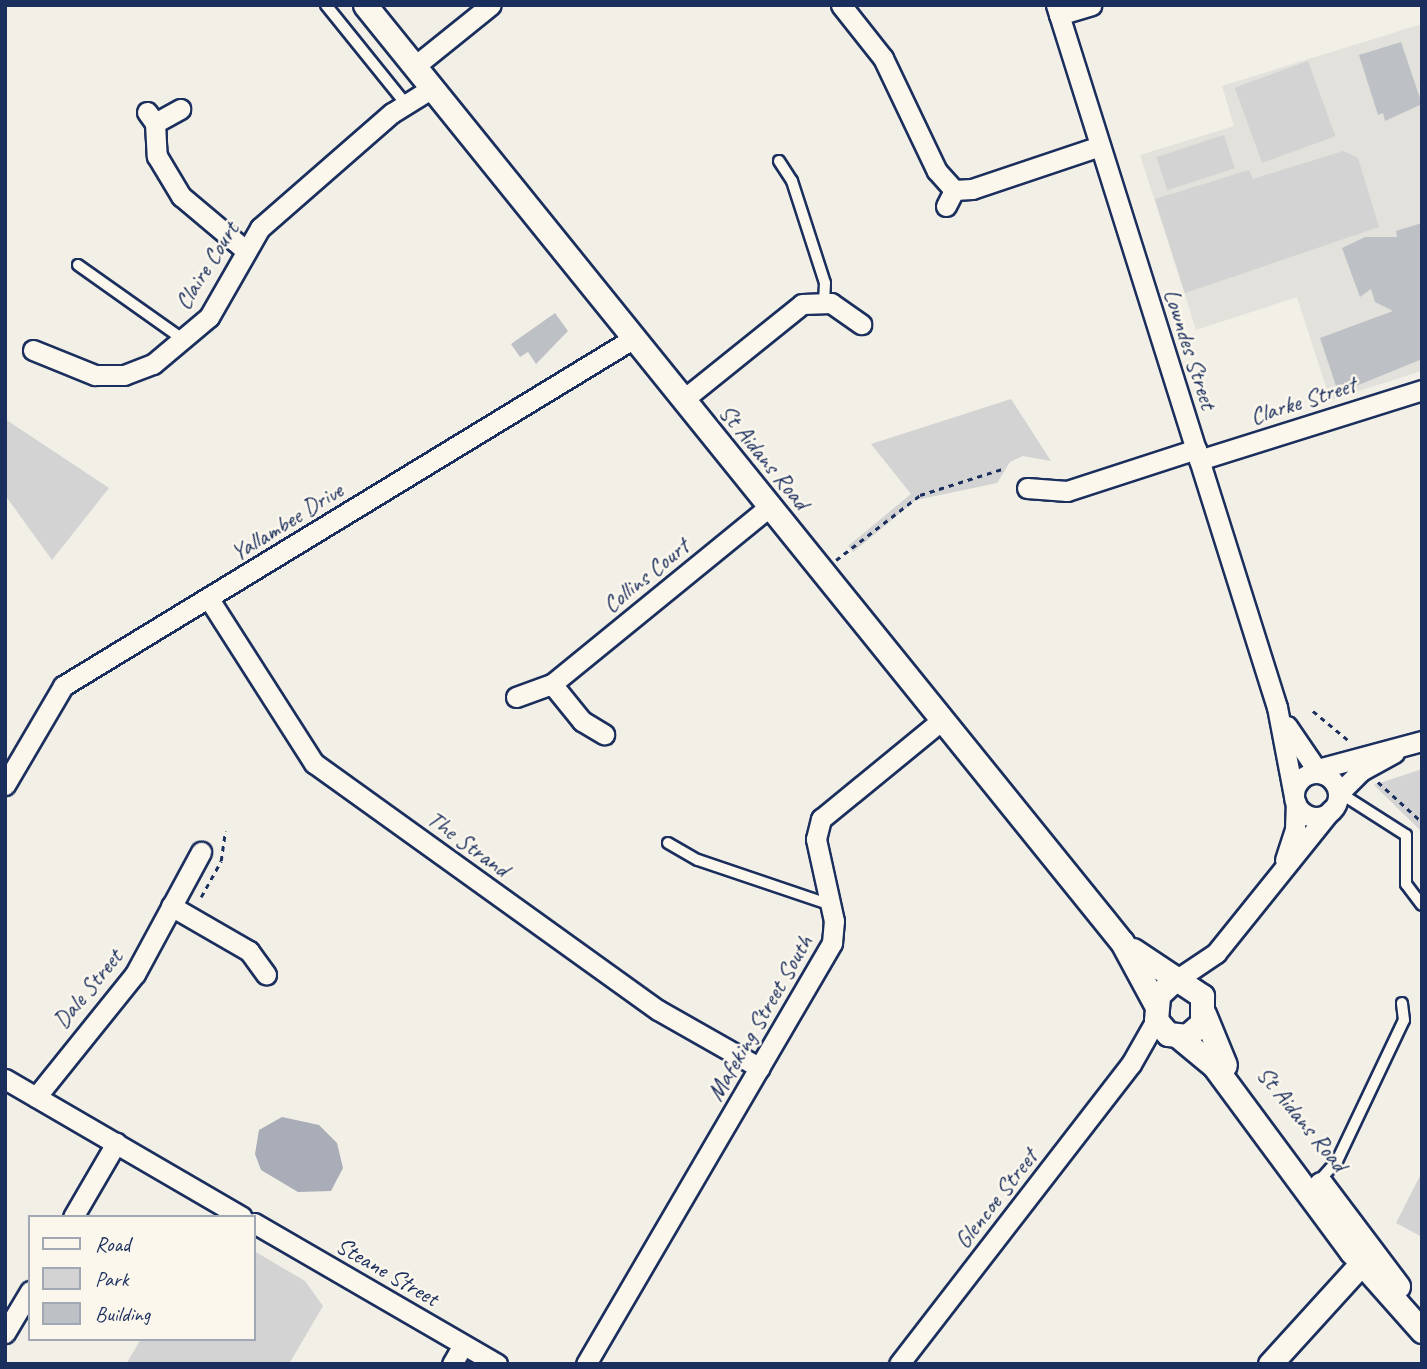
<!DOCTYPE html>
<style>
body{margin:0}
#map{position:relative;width:1427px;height:1369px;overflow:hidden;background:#f2efe6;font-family:Caveat,sans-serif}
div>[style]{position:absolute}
.built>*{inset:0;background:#e2e1dc}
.green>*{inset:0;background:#d2d3d2;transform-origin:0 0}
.water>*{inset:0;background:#a9adb7}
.building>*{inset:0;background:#bdc0c4}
.path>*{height:2.5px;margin-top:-1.25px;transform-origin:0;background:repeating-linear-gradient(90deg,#1b2f5e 0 5px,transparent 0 10px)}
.roads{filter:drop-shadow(2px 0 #1b2f5e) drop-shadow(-2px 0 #1b2f5e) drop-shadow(0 2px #1b2f5e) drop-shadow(0 -2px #1b2f5e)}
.service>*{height:10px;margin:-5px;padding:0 5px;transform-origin:5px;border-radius:5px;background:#fbf7ec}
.minor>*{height:19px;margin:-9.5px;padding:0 9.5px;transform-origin:9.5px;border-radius:9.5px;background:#fbf7ec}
.minor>.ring{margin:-9.5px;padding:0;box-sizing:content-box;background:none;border:19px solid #fbf7ec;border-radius:50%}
.tertiary>*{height:23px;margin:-11.5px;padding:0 11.5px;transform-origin:11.5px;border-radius:11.5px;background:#fbf7ec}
span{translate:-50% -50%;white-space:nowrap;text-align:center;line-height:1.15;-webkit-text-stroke:5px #fbf7ec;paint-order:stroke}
.street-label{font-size:24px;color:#1b2f5e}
.frame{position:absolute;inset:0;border:7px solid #1b2f5e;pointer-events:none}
.legend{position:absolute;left:28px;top:1215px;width:228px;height:126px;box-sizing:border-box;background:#fbf7ec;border:2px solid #a1a7b3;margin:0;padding:9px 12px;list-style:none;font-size:21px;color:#1b2f5e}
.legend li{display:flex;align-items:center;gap:14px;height:35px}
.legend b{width:35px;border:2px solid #a1a7b3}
</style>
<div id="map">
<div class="built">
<i style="clip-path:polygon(1422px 24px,1422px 371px,1330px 400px,1297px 297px,1196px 330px,1140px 155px,1234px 126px,1222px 86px)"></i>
</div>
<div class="green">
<i style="left:1308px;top:61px;width:80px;height:78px;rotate:70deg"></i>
<i style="left:1224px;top:135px;width:35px;height:71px;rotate:72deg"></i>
<i style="clip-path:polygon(1343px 151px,1358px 158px,1379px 227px,1185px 293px,1155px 199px,1249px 170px,1253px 179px)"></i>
<i style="clip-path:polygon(1011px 399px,1051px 461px,1023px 456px,1010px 462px,997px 483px,916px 500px,853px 552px,848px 546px,911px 494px,871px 444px)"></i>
<i style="clip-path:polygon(5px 419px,109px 488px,52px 560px,5px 495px)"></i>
<i style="clip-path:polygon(1422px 769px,1422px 832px,1374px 785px)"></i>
<i style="clip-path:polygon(1422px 1172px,1422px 1237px,1396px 1223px)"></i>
<i style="clip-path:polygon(254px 1251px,305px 1281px,323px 1306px,289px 1364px,126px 1364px,141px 1339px,254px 1339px)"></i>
</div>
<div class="water">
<i style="clip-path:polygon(282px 1117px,319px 1125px,337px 1143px,343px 1168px,331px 1191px,298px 1192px,261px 1170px,255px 1154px,259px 1130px)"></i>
</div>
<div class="building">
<i style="clip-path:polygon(1401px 42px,1422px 104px,1385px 121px,1383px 113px,1378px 115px,1359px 55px)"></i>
<i style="clip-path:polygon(1422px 223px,1422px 359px,1344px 391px,1342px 384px,1336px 386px,1320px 338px,1393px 311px,1375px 302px,1371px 289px,1360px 297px,1342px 248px,1365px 237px,1397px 237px,1396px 231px)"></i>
<i style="clip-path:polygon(555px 313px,568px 331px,536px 364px,528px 352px,520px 357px,511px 344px)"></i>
</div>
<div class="path">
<i style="left:836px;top:560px;width:106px;rotate:-37.7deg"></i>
<i style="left:920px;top:495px;width:89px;rotate:-17.6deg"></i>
<i style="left:1313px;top:711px;width:45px;rotate:39.6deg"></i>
<i style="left:1378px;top:782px;width:59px;rotate:42.3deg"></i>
<i style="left:201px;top:897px;width:41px;rotate:-60.9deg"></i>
<i style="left:221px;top:861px;width:30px;rotate:-82deg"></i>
</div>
<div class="roads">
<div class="service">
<i style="left:326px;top:5px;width:127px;rotate:51.1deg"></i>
<i style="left:779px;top:161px;width:24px;rotate:57deg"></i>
<i style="left:792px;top:181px;width:107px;rotate:72.1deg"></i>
<i style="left:825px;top:283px;width:18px;rotate:93deg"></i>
<i style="left:78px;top:265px;width:130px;rotate:35.3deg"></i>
<i style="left:1340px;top:793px;width:78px;rotate:32.5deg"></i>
<i style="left:1406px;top:835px;width:49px;rotate:90deg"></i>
<i style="left:1406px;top:884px;width:26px;rotate:53deg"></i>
<i style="left:668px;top:843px;width:34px;rotate:30deg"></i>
<i style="left:698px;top:860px;width:140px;rotate:18.7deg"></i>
<i style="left:1319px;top:1181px;width:27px;rotate:-48deg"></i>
<i style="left:1337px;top:1161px;width:156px;rotate:-64.6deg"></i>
<i style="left:1404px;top:1020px;width:17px;rotate:-97deg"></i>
</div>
<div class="minor">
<i style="left:841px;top:5px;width:68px;rotate:51.6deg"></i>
<i style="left:883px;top:58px;width:125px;rotate:64.5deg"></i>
<i style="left:937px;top:171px;width:25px;rotate:48deg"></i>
<i style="left:954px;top:190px;width:18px;rotate:-3deg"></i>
<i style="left:972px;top:189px;width:135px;rotate:-18.6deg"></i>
<i style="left:1056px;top:5px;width:736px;rotate:72.53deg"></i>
<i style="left:1277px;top:707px;width:91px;rotate:79.2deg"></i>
<i style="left:1059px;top:15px;width:34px;rotate:-17deg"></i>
<i style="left:415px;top:66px;width:97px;rotate:-38.8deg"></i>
<i style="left:147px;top:112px;width:14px;rotate:54deg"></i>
<i style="left:155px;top:123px;width:33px;rotate:87deg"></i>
<i style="left:157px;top:156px;width:47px;rotate:59deg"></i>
<i style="left:181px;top:196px;width:82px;rotate:40.1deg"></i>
<i style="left:155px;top:123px;width:29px;rotate:-29deg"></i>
<i style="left:946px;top:206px;width:18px;rotate:-63deg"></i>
<i style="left:33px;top:350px;width:67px;rotate:22deg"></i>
<i style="left:95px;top:375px;width:29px"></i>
<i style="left:124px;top:375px;width:31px;rotate:-21deg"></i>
<i style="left:153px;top:364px;width:73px;rotate:-40deg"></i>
<i style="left:209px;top:317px;width:103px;rotate:-60.2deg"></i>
<i style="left:260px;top:228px;width:175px;rotate:-41.1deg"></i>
<i style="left:392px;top:113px;width:47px;rotate:-32deg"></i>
<i style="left:684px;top:399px;width:151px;rotate:-38.8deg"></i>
<i style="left:802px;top:304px;width:29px;rotate:-2deg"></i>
<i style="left:831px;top:303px;width:37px;rotate:35deg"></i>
<i style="left:1199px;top:460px;width:234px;rotate:-17.4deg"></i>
<i style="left:1027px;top:488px;width:40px;rotate:4.3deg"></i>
<i style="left:1067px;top:491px;width:136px;rotate:-18deg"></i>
<i style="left:209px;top:599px;width:195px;rotate:57.4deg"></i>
<i style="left:314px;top:763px;width:423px;rotate:35.7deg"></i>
<i style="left:658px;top:1010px;width:117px;rotate:29.6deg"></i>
<i style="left:552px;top:684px;width:48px;rotate:51deg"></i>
<i style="left:582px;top:721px;width:26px;rotate:31deg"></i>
<i style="left:516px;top:697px;width:38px;rotate:-20deg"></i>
<i style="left:552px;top:684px;width:281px;rotate:-39.2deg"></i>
<i style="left:1287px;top:726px;width:53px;rotate:55.7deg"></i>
<i style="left:1318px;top:769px;width:108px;rotate:-15.1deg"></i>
<i class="ring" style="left:1294px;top:773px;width:25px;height:25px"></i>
<i style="left:5px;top:785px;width:115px;rotate:-59.6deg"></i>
<i style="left:63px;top:686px;width:669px;rotate:-31.36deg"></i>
<i style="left:1340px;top:792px;width:30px;rotate:-45deg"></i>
<i style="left:1361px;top:771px;width:38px;rotate:-29deg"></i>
<i style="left:1285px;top:860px;width:33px;rotate:-72deg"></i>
<i style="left:1295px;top:829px;width:26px;rotate:-88deg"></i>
<i style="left:171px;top:906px;width:90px;rotate:30deg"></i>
<i style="left:249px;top:951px;width:29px;rotate:54deg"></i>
<i style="left:1179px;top:978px;width:45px;rotate:-34deg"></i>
<i style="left:1216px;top:953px;width:184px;rotate:-51.2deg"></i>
<i style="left:5px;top:1079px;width:274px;rotate:30.2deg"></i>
<i style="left:36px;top:1097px;width:158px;rotate:-51.2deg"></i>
<i style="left:135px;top:974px;width:139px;rotate:-61.6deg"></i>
<i style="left:73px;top:1217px;width:86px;rotate:-59.8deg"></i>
<i style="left:254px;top:1223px;width:281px;rotate:30.1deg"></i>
<i style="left:5px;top:1333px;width:49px;rotate:-59.2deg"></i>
<i style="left:452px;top:1364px;width:22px;rotate:-60deg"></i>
<i style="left:586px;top:1364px;width:488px;rotate:-59.7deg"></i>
<i style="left:832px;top:943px;width:22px;rotate:-85deg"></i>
<i style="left:834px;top:921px;width:84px;rotate:-102.4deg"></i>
<i style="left:816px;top:839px;width:21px;rotate:-76deg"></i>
<i style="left:821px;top:819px;width:158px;rotate:-39.3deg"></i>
<i style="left:899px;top:1364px;width:379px;rotate:-52.3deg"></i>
<i style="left:1131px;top:1064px;width:51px;rotate:-60.4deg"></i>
</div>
<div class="tertiary">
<i style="left:365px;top:5px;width:1205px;rotate:51.07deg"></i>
<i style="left:1122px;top:942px;width:69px;rotate:61.6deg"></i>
<i style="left:1133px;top:950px;width:83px;rotate:33.7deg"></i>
<i style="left:1202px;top:996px;width:27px;rotate:90deg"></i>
<i style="left:1202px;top:1023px;width:20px;rotate:139deg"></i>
<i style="left:1187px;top:1036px;width:19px;rotate:-174deg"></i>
<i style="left:1168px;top:1034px;width:18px;rotate:-131deg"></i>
<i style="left:1156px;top:1020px;width:25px;rotate:-85deg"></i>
<i style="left:1158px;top:995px;width:23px;rotate:-43deg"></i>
<i style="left:1204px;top:1014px;width:55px;rotate:67.6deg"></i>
<i style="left:1179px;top:1037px;width:45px;rotate:39.6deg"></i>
<i style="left:1214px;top:1066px;width:230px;rotate:53.5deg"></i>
<i style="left:1351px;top:1251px;width:107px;rotate:48.4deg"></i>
<i style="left:1321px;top:1184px;width:128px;rotate:53deg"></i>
<i style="left:1270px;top:1364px;width:149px;rotate:-47.7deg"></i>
</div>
</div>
<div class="street-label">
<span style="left:207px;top:266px;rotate:-58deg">Claire Court</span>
<span style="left:1190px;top:349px;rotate:72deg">Lowndes Street</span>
<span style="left:1303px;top:401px;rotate:-18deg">Clarke Street</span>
<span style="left:764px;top:457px;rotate:51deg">St Aidans Road</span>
<span style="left:287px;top:522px;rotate:-32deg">Yallambee Drive</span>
<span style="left:646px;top:576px;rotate:-39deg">Collins Court</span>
<span style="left:468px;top:844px;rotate:36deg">The Strand</span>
<span style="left:88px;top:989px;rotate:-51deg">Dale Street</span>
<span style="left:760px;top:1018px;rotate:-60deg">Mafeking Street South</span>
<span style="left:1302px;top:1119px;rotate:51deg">St Aidans Road</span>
<span style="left:996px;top:1199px;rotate:-52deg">Glencoe Street</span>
<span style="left:387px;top:1272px;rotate:30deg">Steane Street</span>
</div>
<div class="frame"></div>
<ul class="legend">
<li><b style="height:9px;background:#fbf7ec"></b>Road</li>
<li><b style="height:19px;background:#d2d3d2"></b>Park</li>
<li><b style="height:19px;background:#bdc0c4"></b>Building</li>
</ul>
</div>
